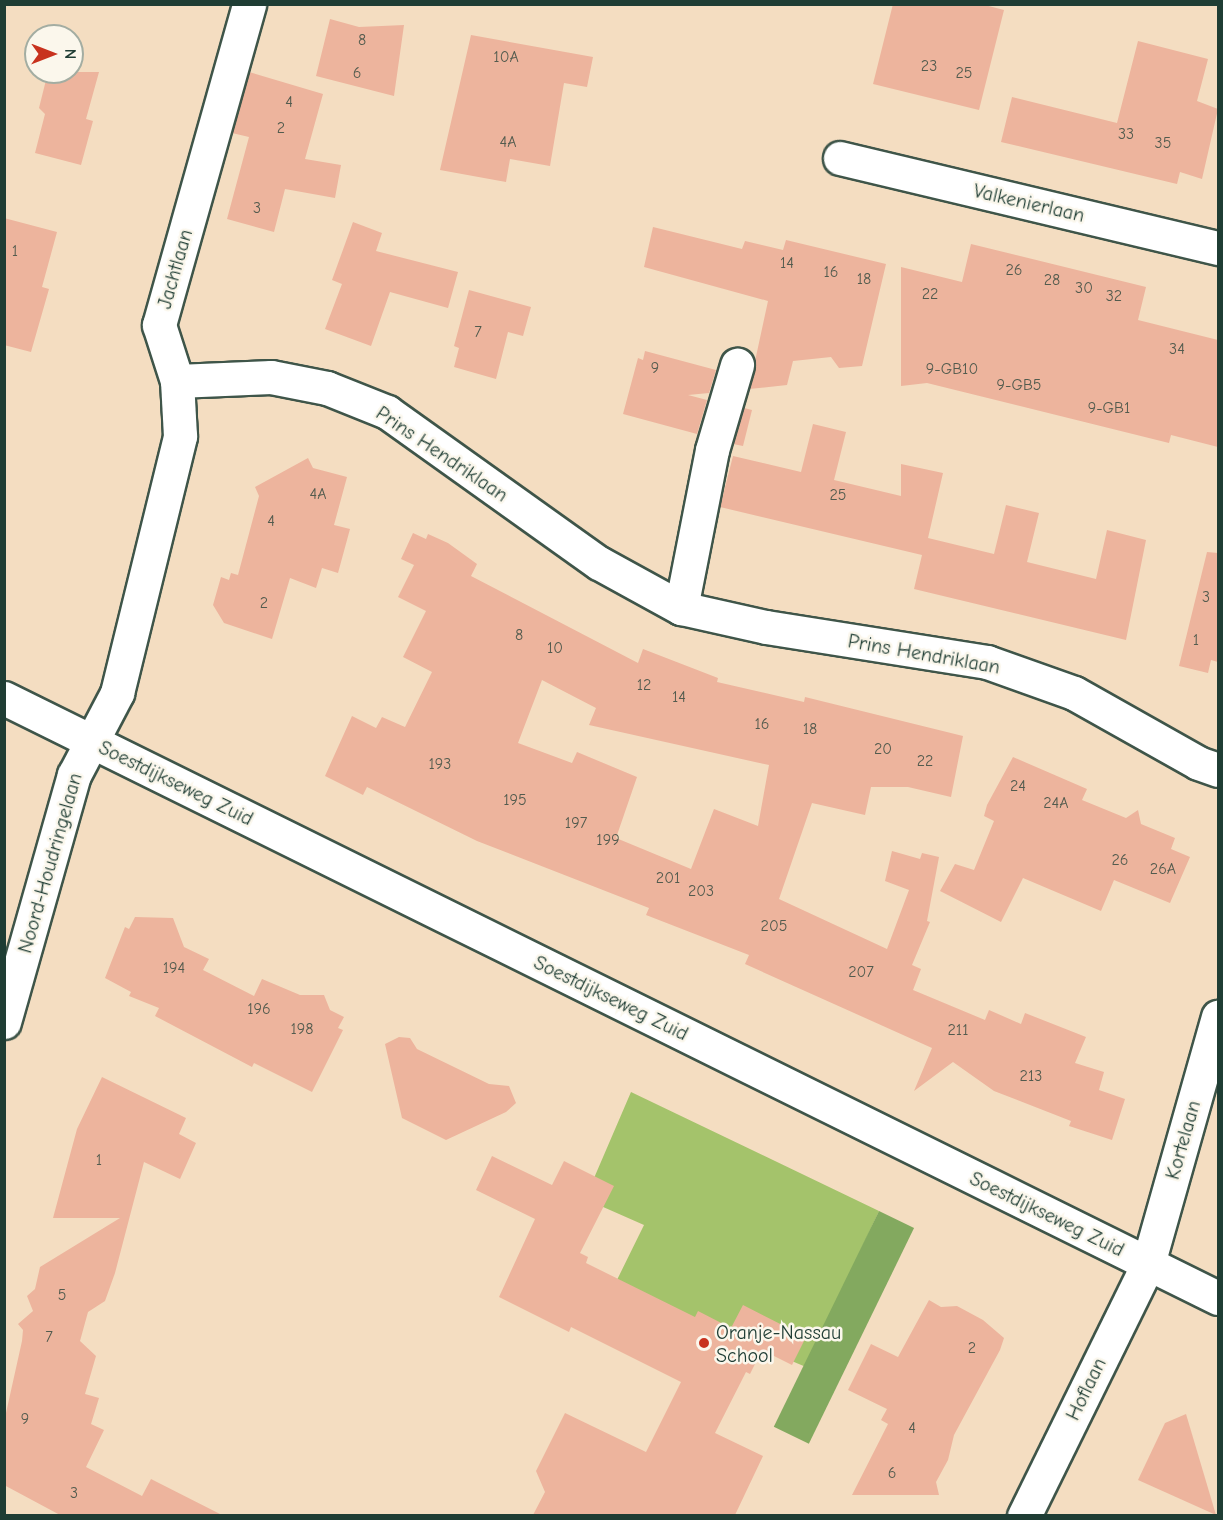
<!DOCTYPE html>
<style>
body{margin:0}
#map{position:relative;width:1223px;height:1520px;overflow:hidden;background:#f4ddc1;font-family:"Comic Neue",sans-serif}
div>[style]{position:absolute}
.green>*{inset:0;background:#a4c36b}
.forest>*{inset:0;background:#83a95f;transform-origin:0 0}
.building>*{inset:0;background:#edb49d}
.roads{filter:drop-shadow(2px 0 #3f5549) drop-shadow(-2px 0 #3f5549) drop-shadow(0 2px #3f5549) drop-shadow(0 -2px #3f5549)}
.minor>*{height:33px;margin:-16.5px;padding:0 16.5px;transform-origin:16.5px;border-radius:16.5px;background:#fff}
.major>*{height:33px;margin:-16.5px;padding:0 16.5px;transform-origin:16.5px;border-radius:16.5px;background:#fff}
.dots>*{width:16px;height:16px;translate:-50% -50%;box-sizing:border-box;border:3px solid #fbf7ec;border-radius:50%}
span{translate:-50% -50%;white-space:nowrap;text-align:center;line-height:1.15;-webkit-text-stroke:5px #fbf7ec;paint-order:stroke}
.number-label{font-size:16px;color:#525b4e}
.number-label span{-webkit-text-stroke-width:0}
.street-label{font-size:20px;color:#1f3d34}
.poi-label{font-size:20px;color:#1f3d34}
.left{translate:0 -50%;text-align:left}
.frame{position:absolute;inset:0;border:6px solid #1f3d34;pointer-events:none}
.north{position:absolute;left:24px;top:24px;width:60px;height:60px;box-sizing:border-box;background:#fbf7ec;border:2px solid #a3ada2;border-radius:50%;rotate:90deg;font-size:16px;font-weight:700;line-height:24px;text-align:center;color:#1f3d34}
.north::after{content:'';display:block;margin:auto;width:21px;height:27px;background:#c8321e;clip-path:polygon(50% 0,100% 100%,50% 72%,0 100%)}
</style>
<div id="map">
<div class="green">
<i style="clip-path:polygon(631px 1092px,879px 1211px,806px 1367px,614px 1286px,644px 1225px,585px 1199px)"></i>
</div>
<div class="forest">
<i style="left:879px;top:1211px;width:39px;height:240px;rotate:26deg"></i>
</div>
<div class="building">
<i style="clip-path:polygon(893px 4px,981px 4px,1004px 10px,979px 110px,873px 84px)"></i>
<i style="clip-path:polygon(330px 19px,359px 27px,404px 25px,394px 96px,316px 76px)"></i>
<i style="clip-path:polygon(471px 35px,593px 57px,587px 87px,564px 83px,550px 166px,510px 159px,506px 182px,440px 170px)"></i>
<i style="clip-path:polygon(1138px 41px,1208px 59px,1197px 101px,1218px 109px,1202px 179px,1180px 172px,1177px 184px,1001px 142px,1012px 97px,1117px 123px)"></i>
<i style="clip-path:polygon(48px 72px,99px 72px,86px 119px,93px 121px,81px 165px,35px 153px,45px 114px,39px 108px)"></i>
<i style="clip-path:polygon(249px 72px,323px 94px,305px 159px,341px 165px,335px 198px,285px 189px,274px 232px,227px 219px,249px 137px,232px 133px)"></i>
<i style="clip-path:polygon(4px 218px,57px 232px,42px 287px,49px 289px,31px 352px,4px 345px)"></i>
<i style="clip-path:polygon(353px 222px,382px 233px,376px 251px,458px 272px,448px 308px,390px 292px,371px 346px,325px 329px,342px 284px,332px 280px)"></i>
<i style="clip-path:polygon(653px 227px,742px 249px,745px 241px,783px 250px,786px 240px,886px 264px,862px 366px,839px 368px,831px 357px,793px 361px,787px 385px,749px 389px,768px 301px,644px 267px)"></i>
<i style="clip-path:polygon(971px 244px,1146px 287px,1138px 320px,1218px 340px,1218px 447px,1171px 435px,1169px 443px,927px 383px,901px 386px,901px 267px,962px 282px)"></i>
<i style="clip-path:polygon(469px 290px,531px 307px,523px 336px,508px 332px,496px 379px,454px 367px,459px 348px,454px 346px)"></i>
<i style="clip-path:polygon(645px 351px,716px 370px,709px 393px,688px 395px,707px 400px,697px 434px,623px 414px,638px 358px,643px 360px)"></i>
<i style="clip-path:polygon(744px 408px,752px 410px,743px 446px,733px 444px)"></i>
<i style="clip-path:polygon(813px 424px,846px 432px,834px 480px,901px 496px,901px 464px,943px 473px,928px 538px,994px 554px,1006px 505px,1039px 513px,1027px 562px,1096px 579px,1107px 530px,1146px 540px,1126px 640px,914px 589px,922px 555px,720px 507px,733px 456px,801px 472px)"></i>
<i style="clip-path:polygon(308px 458px,313px 468px,347px 477px,334px 525px,350px 529px,338px 573px,322px 568px,316px 588px,290px 578px,272px 639px,224px 623px,213px 605px,221px 577px,229px 580px,231px 573px,238px 575px,259px 496px,255px 487px)"></i>
<i style="clip-path:polygon(evenodd,413px 533px,426px 539px,428px 534px,448px 543px,477px 564px,471px 576px,638px 663px,643px 649px,718px 678px,717px 682px,804px 702px,805px 697px,963px 736px,951px 797px,908px 787px,871px 787px,865px 815px,812px 803px,779px 899px,887px 949px,909px 890px,885px 881px,892px 851px,920px 859px,922px 853px,939px 857px,927px 921px,930px 922px,912px 965px,921px 969px,913px 990px,985px 1020px,989px 1010px,1021px 1024px,1025px 1013px,1086px 1037px,1075px 1063px,1104px 1072px,1099px 1090px,1125px 1099px,1112px 1140px,1069px 1126px,1071px 1121px,994px 1091px,953px 1062px,914px 1091px,932px 1048px,745px 964px,749px 955px,646px 915px,649px 908px,477px 841px,367px 787px,363px 795px,325px 776px,352px 716px,376px 728px,382px 717px,405px 727px,432px 672px,403px 657px,426px 611px,398px 597px,414px 565px,401px 559px,413px 533px,542px 680px,596px 708px,589px 725px,769px 765px,758px 826px,714px 809px,691px 869px,616px 838px,637px 777px,577px 752px,572px 763px,518px 743px,542px 680px)"></i>
<i style="clip-path:polygon(1207px 552px,1218px 553px,1218px 662px,1211px 660px,1208px 673px,1179px 666px)"></i>
<i style="clip-path:polygon(1013px 757px,1087px 789px,1082px 800px,1126px 818px,1138px 810px,1141px 824px,1175px 838px,1171px 849px,1190px 857px,1170px 903px,1114px 880px,1101px 911px,1023px 878px,1001px 922px,940px 891px,955px 864px,974px 870px,994px 821px,984px 816px,987px 805px)"></i>
<i style="clip-path:polygon(135px 917px,173px 918px,184px 947px,209px 959px,203px 970px,254px 996px,262px 979px,300px 995px,324px 995px,330px 1010px,344px 1017px,338px 1028px,343px 1030px,312px 1092px,254px 1063px,252px 1067px,155px 1016px,159px 1008px,129px 996px,131px 992px,105px 978px,125px 927px,129px 929px)"></i>
<i style="clip-path:polygon(399px 1037px,410px 1038px,417px 1049px,489px 1084px,509px 1086px,516px 1103px,506px 1112px,446px 1140px,402px 1118px,385px 1044px)"></i>
<i style="clip-path:polygon(102px 1077px,186px 1118px,179px 1134px,196px 1143px,180px 1179px,144px 1162px,115px 1273px,105px 1301px,88px 1312px,80px 1341px,96px 1356px,85px 1394px,99px 1398px,91px 1424px,104px 1430px,86px 1467px,142px 1496px,151px 1479px,222px 1515px,60px 1515px,4px 1485px,4px 1422px,22px 1341px,23px 1330px,18px 1324px,33px 1311px,27px 1296px,35px 1289px,40px 1267px,120px 1218px,53px 1218px,77px 1129px)"></i>
<i style="clip-path:polygon(492px 1156px,552px 1185px,564px 1161px,614px 1186px,580px 1253px,588px 1257px,586px 1263px,695px 1317px,698px 1311px,731px 1328px,743px 1305px,806px 1337px,792px 1365px,762px 1350px,750px 1374px,746px 1372px,715px 1433px,763px 1456px,735px 1515px,533px 1515px,545px 1492px,536px 1471px,565px 1413px,646px 1452px,681px 1382px,571px 1327px,569px 1332px,499px 1297px,535px 1219px,476px 1190px)"></i>
<i style="clip-path:polygon(929px 1300px,941px 1307px,957px 1306px,983px 1320px,1004px 1338px,1000px 1350px,954px 1435px,948px 1460px,936px 1482px,939px 1495px,852px 1495px,888px 1424px,881px 1420px,887px 1409px,848px 1390px,871px 1344px,898px 1357px)"></i>
<i style="clip-path:polygon(1186px 1414px,1216px 1515px,1138px 1480px,1165px 1423px)"></i>
</div>
<div class="roads">
<div class="minor">
<i style="left:840px;top:158px;width:389px;rotate:13.4deg"></i>
<i style="left:177px;top:381px;width:94px;rotate:-2.4deg"></i>
<i style="left:271px;top:377px;width:57px;rotate:11.1deg"></i>
<i style="left:327px;top:388px;width:65px;rotate:21.8deg"></i>
<i style="left:387px;top:412px;width:260px;rotate:35.5deg"></i>
<i style="left:599px;top:563px;width:94px;rotate:28.8deg"></i>
<i style="left:681px;top:608px;width:87px;rotate:12.6deg"></i>
<i style="left:766px;top:627px;width:224px;rotate:9deg"></i>
<i style="left:987px;top:662px;width:92px;rotate:19.6deg"></i>
<i style="left:1074px;top:693px;width:142px;rotate:29.4deg"></i>
<i style="left:1198px;top:763px;width:21px;rotate:19deg"></i>
<i style="left:681px;top:608px;width:161px;rotate:-78.9deg"></i>
<i style="left:712px;top:450px;width:89px;rotate:-73.6deg"></i>
<i style="left:4px;top:1022px;width:257px;rotate:-74.2deg"></i>
<i style="left:74px;top:775px;width:93px;rotate:-62.3deg"></i>
<i style="left:117px;top:693px;width:265px;rotate:-76.2deg"></i>
<i style="left:180px;top:436px;width:55px;rotate:-93.1deg"></i>
<i style="left:177px;top:381px;width:59px;rotate:-107.8deg"></i>
<i style="left:159px;top:325px;width:333px;rotate:-74.3deg"></i>
<i style="left:1024px;top:1516px;width:281px;rotate:-63.8deg"></i>
<i style="left:1148px;top:1264px;width:257px;rotate:-74.2deg"></i>
</div>
<div class="major">
<i style="left:4px;top:698px;width:1354px;rotate:26.3deg"></i>
</div>
</div>
<div class="dots">
<i style="left:704px;top:1343px;background:#c8321e"></i>
</div>
<div class="number-label">
<span style="left:362px;top:40px">8</span>
<span style="left:506px;top:57px">10A</span>
<span style="left:929px;top:66px">23</span>
<span style="left:357px;top:73px">6</span>
<span style="left:964px;top:73px">25</span>
<span style="left:289px;top:102px">4</span>
<span style="left:281px;top:128px">2</span>
<span style="left:1126px;top:134px">33</span>
<span style="left:508px;top:142px">4A</span>
<span style="left:1163px;top:143px">35</span>
<span style="left:257px;top:208px">3</span>
<span style="left:15px;top:251px">1</span>
<span style="left:787px;top:263px">14</span>
<span style="left:1014px;top:270px">26</span>
<span style="left:831px;top:272px">16</span>
<span style="left:864px;top:279px">18</span>
<span style="left:1052px;top:280px">28</span>
<span style="left:1084px;top:288px">30</span>
<span style="left:930px;top:294px">22</span>
<span style="left:1114px;top:296px">32</span>
<span style="left:478px;top:332px">7</span>
<span style="left:1177px;top:349px">34</span>
<span style="left:655px;top:368px">9</span>
<span style="left:952px;top:369px">9-GB10</span>
<span style="left:1019px;top:385px">9-GB5</span>
<span style="left:1109px;top:408px">9-GB1</span>
<span style="left:318px;top:494px">4A</span>
<span style="left:838px;top:495px">25</span>
<span style="left:271px;top:521px">4</span>
<span style="left:1206px;top:597px">3</span>
<span style="left:264px;top:603px">2</span>
<span style="left:519px;top:635px">8</span>
<span style="left:1196px;top:640px">1</span>
<span style="left:555px;top:648px">10</span>
<span style="left:644px;top:685px">12</span>
<span style="left:679px;top:697px">14</span>
<span style="left:762px;top:724px">16</span>
<span style="left:810px;top:729px">18</span>
<span style="left:883px;top:749px">20</span>
<span style="left:925px;top:761px">22</span>
<span style="left:440px;top:764px">193</span>
<span style="left:1018px;top:786px">24</span>
<span style="left:515px;top:800px">195</span>
<span style="left:1056px;top:803px">24A</span>
<span style="left:576px;top:823px">197</span>
<span style="left:608px;top:840px">199</span>
<span style="left:1120px;top:860px">26</span>
<span style="left:1163px;top:869px">26A</span>
<span style="left:668px;top:878px">201</span>
<span style="left:701px;top:891px">203</span>
<span style="left:774px;top:926px">205</span>
<span style="left:174px;top:968px">194</span>
<span style="left:861px;top:972px">207</span>
<span style="left:259px;top:1009px">196</span>
<span style="left:302px;top:1029px">198</span>
<span style="left:958px;top:1030px">211</span>
<span style="left:1031px;top:1076px">213</span>
<span style="left:99px;top:1160px">1</span>
<span style="left:62px;top:1295px">5</span>
<span style="left:49px;top:1337px">7</span>
<span style="left:972px;top:1348px">2</span>
<span style="left:25px;top:1419px">9</span>
<span style="left:912px;top:1428px">4</span>
<span style="left:892px;top:1473px">6</span>
<span style="left:74px;top:1493px">3</span>
</div>
<div class="street-label">
<span style="left:1029px;top:203px;rotate:13deg">Valkenierlaan</span>
<span style="left:175px;top:269px;rotate:-74deg">Jachtlaan</span>
<span style="left:442px;top:454px;rotate:34deg">Prins Hendriklaan</span>
<span style="left:924px;top:654px;rotate:10deg">Prins Hendriklaan</span>
<span style="left:176px;top:783px;rotate:26deg">Soestdijkseweg Zuid</span>
<span style="left:50px;top:863px;rotate:-74deg">Noord-Houdringelaan</span>
<span style="left:611px;top:998px;rotate:26deg">Soestdijkseweg Zuid</span>
<span style="left:1183px;top:1140px;rotate:-74deg">Kortelaan</span>
<span style="left:1047px;top:1214px;rotate:26deg">Soestdijkseweg Zuid</span>
<span style="left:1086px;top:1389px;rotate:-64deg">Hoflaan</span>
</div>
<div class="poi-label">
<span class="left" style="left:716px;top:1344px">Oranje-Nassau<br>School</span>
</div>
<div class="frame"></div>
<div class="north">N</div>
</div>
